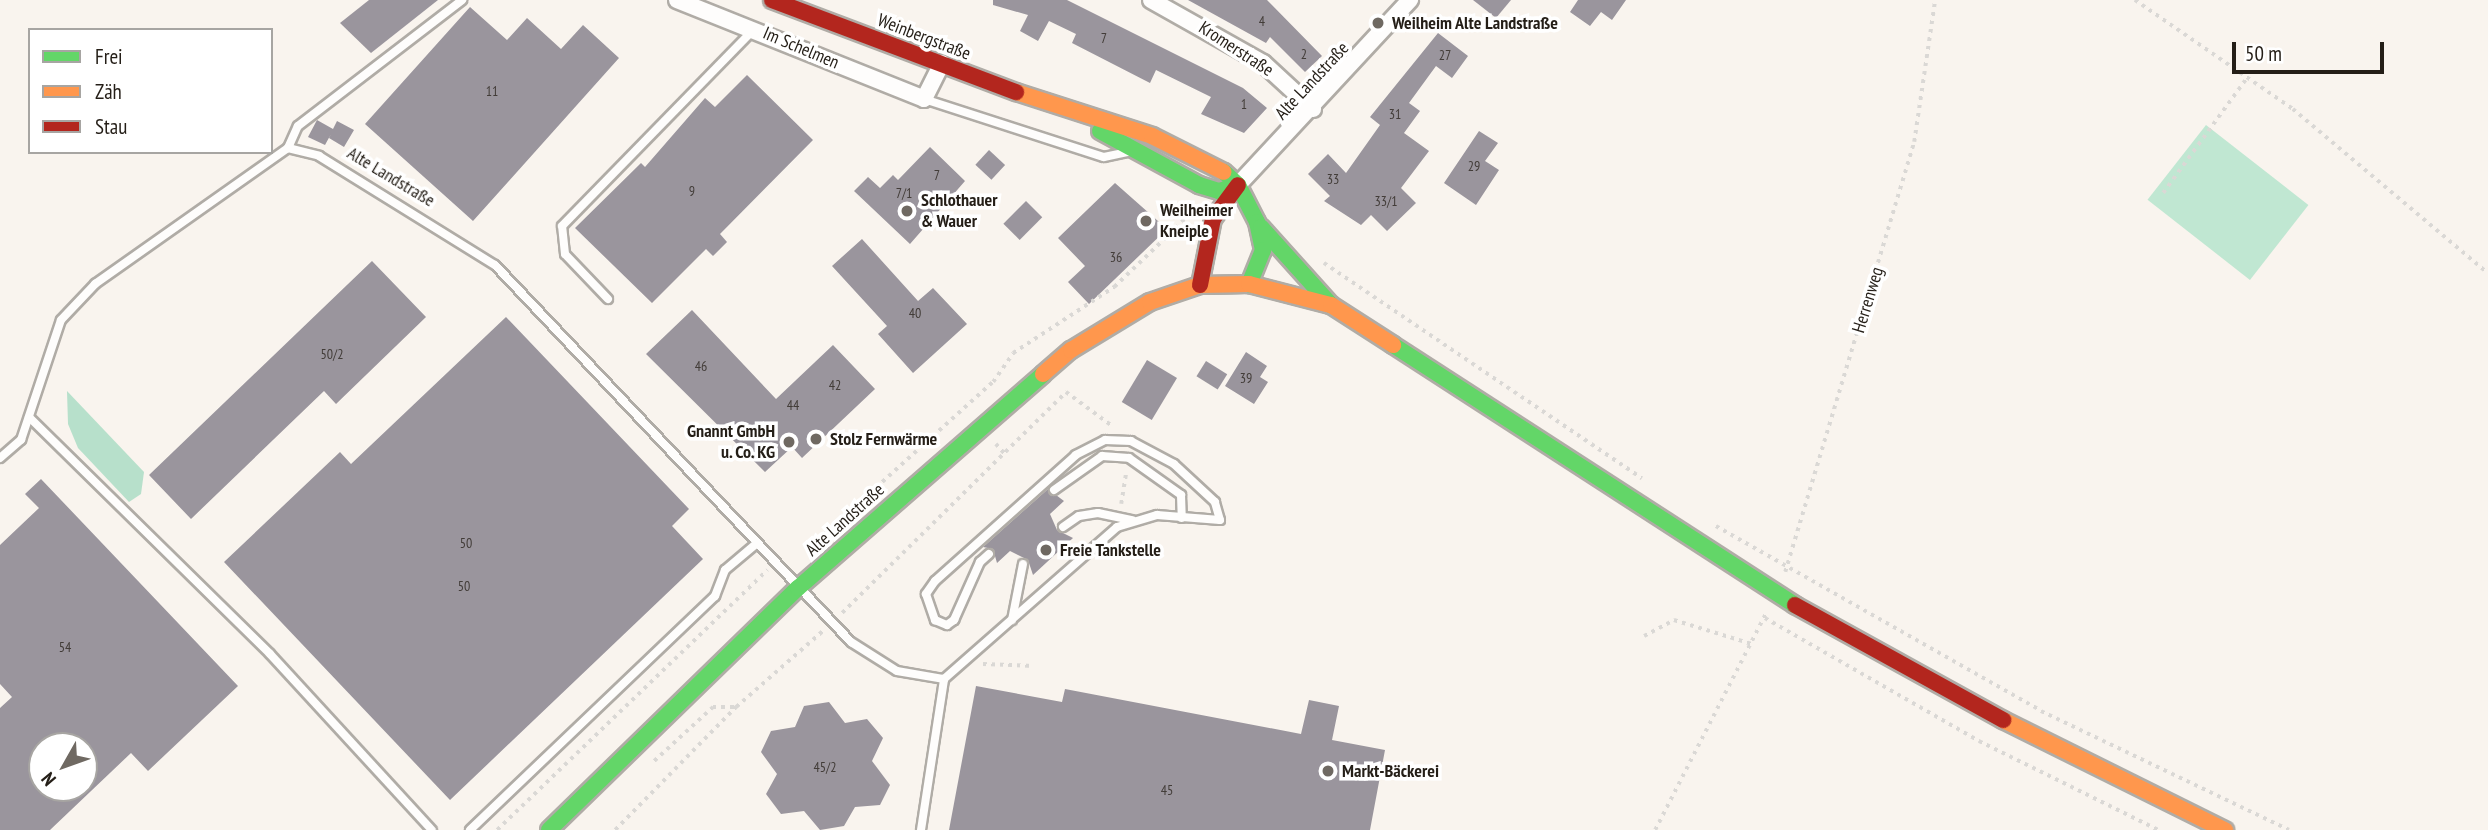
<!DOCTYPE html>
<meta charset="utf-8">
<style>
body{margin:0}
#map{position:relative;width:2488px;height:830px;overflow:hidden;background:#f9f4ee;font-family:"PT Sans Narrow",sans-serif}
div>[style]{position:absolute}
.green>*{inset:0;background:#c0e7d2;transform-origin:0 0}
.forest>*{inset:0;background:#b7e0cb}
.building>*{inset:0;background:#9a959d;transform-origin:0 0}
.path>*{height:3.5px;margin-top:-1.75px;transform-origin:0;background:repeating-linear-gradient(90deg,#dad8d5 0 3.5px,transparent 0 8.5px)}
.roads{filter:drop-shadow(2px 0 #b0aca6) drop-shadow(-2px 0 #b0aca6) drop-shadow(0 2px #b0aca6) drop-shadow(0 -2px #b0aca6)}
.lane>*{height:8px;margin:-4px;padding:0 4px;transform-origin:4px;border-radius:4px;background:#fefdfc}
.street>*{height:16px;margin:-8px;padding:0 8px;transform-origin:8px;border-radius:8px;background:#fefdfc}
.fast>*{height:16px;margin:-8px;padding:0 8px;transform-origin:8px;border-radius:8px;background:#63d668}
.slow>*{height:16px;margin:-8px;padding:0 8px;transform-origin:8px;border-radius:8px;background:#ff974d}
.jam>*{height:16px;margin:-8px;padding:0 8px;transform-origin:8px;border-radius:8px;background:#b3261e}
.dots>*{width:19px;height:19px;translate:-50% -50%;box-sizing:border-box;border:4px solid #fff;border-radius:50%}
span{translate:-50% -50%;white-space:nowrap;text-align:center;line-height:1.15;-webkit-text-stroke:7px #fff;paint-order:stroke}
.number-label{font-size:14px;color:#423c38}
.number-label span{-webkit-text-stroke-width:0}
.poi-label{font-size:18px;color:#241e17;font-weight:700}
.left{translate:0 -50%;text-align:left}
.right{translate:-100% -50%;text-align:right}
.street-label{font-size:18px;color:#241e17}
.legend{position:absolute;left:28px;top:28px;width:245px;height:126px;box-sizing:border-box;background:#fff;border:2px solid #a7a5a2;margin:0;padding:9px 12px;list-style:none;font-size:21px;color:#241e17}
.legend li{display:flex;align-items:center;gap:14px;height:35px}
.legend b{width:35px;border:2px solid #a7a5a2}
.north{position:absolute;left:28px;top:732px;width:70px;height:70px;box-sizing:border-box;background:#fff;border:2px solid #a7a5a2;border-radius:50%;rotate:230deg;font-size:19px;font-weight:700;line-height:28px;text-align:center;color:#241e17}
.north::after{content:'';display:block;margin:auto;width:24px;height:32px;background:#6f6962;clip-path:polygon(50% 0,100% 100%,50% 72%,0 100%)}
.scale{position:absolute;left:2232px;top:42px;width:152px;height:32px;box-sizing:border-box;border:4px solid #241e17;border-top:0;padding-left:9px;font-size:21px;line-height:24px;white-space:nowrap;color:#241e17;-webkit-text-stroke:5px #fff;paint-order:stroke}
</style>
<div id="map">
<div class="green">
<i style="left:2206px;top:125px;width:130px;height:95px;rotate:38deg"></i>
</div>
<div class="forest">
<i style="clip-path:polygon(67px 391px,144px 472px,141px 494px,129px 502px,78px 448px,68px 424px)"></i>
</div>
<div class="building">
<i style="clip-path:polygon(369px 0,438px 0,371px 53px,340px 23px)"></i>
<i style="clip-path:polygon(993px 0,1067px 0,1243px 88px,1267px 108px,1244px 133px,1201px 114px,1211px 97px,1156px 70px,1150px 83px,1072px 43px,1076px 34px,1049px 21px,1038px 41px,1020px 31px,1028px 15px,993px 5px)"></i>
<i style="clip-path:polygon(1188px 0,1267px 0,1322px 56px,1305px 72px,1270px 37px,1266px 43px)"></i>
<i style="clip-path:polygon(1473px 0,1511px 0,1496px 18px)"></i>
<i style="clip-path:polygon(1578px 0,1626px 0,1612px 20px,1601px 12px,1590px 26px,1570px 12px)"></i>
<i style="clip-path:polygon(470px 7px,507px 40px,527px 18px,561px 49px,583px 25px,619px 58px,473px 221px,365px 124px)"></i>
<i style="clip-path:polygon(1438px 33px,1468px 56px,1452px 78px,1436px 66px,1409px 103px,1420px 111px,1404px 133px,1429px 151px,1401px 188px,1416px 203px,1387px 231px,1371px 215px,1361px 225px,1324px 201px,1330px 196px,1308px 174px,1328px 154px,1346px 173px,1380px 125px,1370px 117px)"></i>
<i style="clip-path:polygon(747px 75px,813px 140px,720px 234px,727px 242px,713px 256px,706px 249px,652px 303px,575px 228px,641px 163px,645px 167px,705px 98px,715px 107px)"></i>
<i style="clip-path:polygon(317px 120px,333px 129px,337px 121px,354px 130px,344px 147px,329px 138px,331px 134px,325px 145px,308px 137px)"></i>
<i style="clip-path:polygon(1479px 131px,1498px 143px,1485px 161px,1499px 170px,1476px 205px,1444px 183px)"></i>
<i style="clip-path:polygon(930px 147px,965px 181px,910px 244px,854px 191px,868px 177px,880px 188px,893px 175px,898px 180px)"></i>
<i style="left:989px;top:150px;width:22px;height:20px;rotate:43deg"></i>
<i style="clip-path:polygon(1115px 183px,1167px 229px,1089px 304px,1068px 282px,1085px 266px,1058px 238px)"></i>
<i style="left:1026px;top:201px;width:23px;height:32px;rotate:45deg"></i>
<i style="clip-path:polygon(862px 239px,918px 301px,933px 288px,967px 324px,913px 373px,878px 334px,887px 326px,832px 266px)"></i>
<i style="clip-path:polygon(372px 261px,426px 317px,336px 404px,324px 391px,191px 519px,149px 475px)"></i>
<i style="clip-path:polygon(692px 310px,776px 399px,833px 345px,875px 389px,802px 458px,792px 447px,765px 472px,646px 354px)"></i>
<i style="clip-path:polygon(506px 317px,689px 509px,672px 526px,703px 559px,450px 800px,224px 562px,340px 452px,351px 464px)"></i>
<i style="clip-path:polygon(1246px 352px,1267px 366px,1260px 377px,1268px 382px,1254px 404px,1225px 386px)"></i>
<i style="left:1147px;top:360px;width:35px;height:49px;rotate:31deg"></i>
<i style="left:1206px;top:361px;width:25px;height:18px;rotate:32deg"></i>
<i style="clip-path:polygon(evenodd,41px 479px,238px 686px,148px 771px,131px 753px,50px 830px,0 830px,0 708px,12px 697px,0 684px,0 545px,39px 508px,25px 494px,41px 479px,42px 746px,84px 746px,84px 788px,42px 788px,42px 746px)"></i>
<i style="clip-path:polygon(1048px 489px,1064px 501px,1050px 514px,1057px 530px,1073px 538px,1033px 575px,1028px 560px,1010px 551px,997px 563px,993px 549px,983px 547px)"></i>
<i style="clip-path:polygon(976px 686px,1062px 702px,1065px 689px,1301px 734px,1309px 700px,1339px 706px,1332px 740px,1385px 750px,1370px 830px,949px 830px)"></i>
<i style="clip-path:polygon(829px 702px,845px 723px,867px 719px,883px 738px,872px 761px,890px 785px,880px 805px,855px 807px,844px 826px,820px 830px,804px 811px,781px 814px,766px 794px,777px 774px,761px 752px,771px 731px,795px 727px,804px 706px)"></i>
</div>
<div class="path">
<i style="left:2135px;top:0;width:192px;rotate:34.6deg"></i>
<i style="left:2293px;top:109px;width:255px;rotate:40.1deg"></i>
<i style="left:2163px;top:193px;width:142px;rotate:-53.9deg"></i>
<i style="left:1324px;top:263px;width:384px;rotate:34.1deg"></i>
<i style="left:996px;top:444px;width:15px;rotate:48deg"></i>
<i style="left:1121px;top:504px;width:30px;rotate:-81deg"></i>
<i style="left:1716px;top:526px;width:374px;rotate:29.6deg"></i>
<i style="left:2041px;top:711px;width:275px;rotate:25.6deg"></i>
<i style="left:819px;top:539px;width:234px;rotate:-42.1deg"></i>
<i style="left:993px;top:382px;width:35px;rotate:-55deg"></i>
<i style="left:1013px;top:353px;width:121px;rotate:-33.2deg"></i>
<i style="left:1114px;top:287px;width:94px;rotate:-43.7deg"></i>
<i style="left:1182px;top:222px;width:21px;rotate:-65deg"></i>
<i style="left:1785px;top:572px;width:449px;rotate:-73.3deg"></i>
<i style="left:1914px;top:142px;width:144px;rotate:-81.6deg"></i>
<i style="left:842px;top:613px;width:315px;rotate:-44.6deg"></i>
<i style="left:1066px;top:392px;width:56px;rotate:36.3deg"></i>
<i style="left:1765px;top:618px;width:247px;rotate:29.9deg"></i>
<i style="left:1979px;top:741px;width:200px;rotate:26.4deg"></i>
<i style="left:1644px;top:636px;width:34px;rotate:-28deg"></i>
<i style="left:1674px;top:620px;width:82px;rotate:17.1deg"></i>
<i style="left:983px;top:664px;width:51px;rotate:2.2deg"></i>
<i style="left:654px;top:761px;width:80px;rotate:-42.5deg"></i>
<i style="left:713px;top:707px;width:23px"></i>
<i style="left:497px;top:830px;width:375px;rotate:-43.9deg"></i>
<i style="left:615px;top:830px;width:173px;rotate:-45.5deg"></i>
<i style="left:736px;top:707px;width:117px;rotate:-41.2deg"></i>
<i style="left:1655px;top:830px;width:246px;rotate:-62.9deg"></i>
</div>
<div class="roads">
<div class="lane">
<i style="left:924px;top:99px;width:189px;rotate:17.9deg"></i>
<i style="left:1104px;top:157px;width:25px;rotate:-12deg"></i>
<i style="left:288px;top:148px;width:24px;rotate:-66deg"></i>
<i style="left:298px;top:126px;width:207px;rotate:-37.5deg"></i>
<i style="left:608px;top:299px;width:62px;rotate:-133.7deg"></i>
<i style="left:565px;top:254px;width:28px;rotate:-96deg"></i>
<i style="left:562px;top:226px;width:274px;rotate:-45.7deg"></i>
<i style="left:29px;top:417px;width:338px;rotate:44.5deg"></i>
<i style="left:270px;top:654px;width:239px;rotate:47.4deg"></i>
<i style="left:0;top:458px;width:28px;rotate:-41deg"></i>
<i style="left:21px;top:440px;width:126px;rotate:-71.6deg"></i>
<i style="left:61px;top:320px;width:50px;rotate:-46.6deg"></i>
<i style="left:95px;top:284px;width:236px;rotate:-35.2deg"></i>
<i style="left:288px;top:148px;width:32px;rotate:14deg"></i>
<i style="left:319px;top:156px;width:207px;rotate:31.8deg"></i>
<i style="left:495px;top:265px;width:519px;rotate:46.64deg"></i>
<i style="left:851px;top:642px;width:54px;rotate:32.2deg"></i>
<i style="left:897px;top:671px;width:48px;rotate:9.7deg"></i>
<i style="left:1054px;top:490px;width:59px;rotate:-35.3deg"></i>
<i style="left:1102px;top:456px;width:27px;rotate:4deg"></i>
<i style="left:1129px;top:458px;width:64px;rotate:35.4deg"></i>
<i style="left:1181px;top:495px;width:23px;rotate:88deg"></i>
<i style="left:1063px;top:527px;width:19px;rotate:-35deg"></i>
<i style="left:1079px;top:516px;width:19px;rotate:-9deg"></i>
<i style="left:1098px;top:513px;width:35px;rotate:12deg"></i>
<i style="left:1012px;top:620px;width:57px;rotate:-78.9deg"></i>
<i style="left:470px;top:830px;width:339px;rotate:-43.7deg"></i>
<i style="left:715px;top:596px;width:28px;rotate:-69deg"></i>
<i style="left:725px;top:570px;width:39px;rotate:-40deg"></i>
<i style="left:921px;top:830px;width:153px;rotate:-81.3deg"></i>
<i style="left:944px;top:679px;width:230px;rotate:-41.3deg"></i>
<i style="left:1117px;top:527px;width:42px;rotate:-16.7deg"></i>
<i style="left:1157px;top:515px;width:63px;rotate:4.5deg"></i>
<i style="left:1220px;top:520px;width:19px;rotate:-106deg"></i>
<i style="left:1215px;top:502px;width:56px;rotate:-137.2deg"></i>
<i style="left:1174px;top:464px;width:49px;rotate:-151.9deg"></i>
<i style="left:1131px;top:441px;width:26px;rotate:-178deg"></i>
<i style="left:1105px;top:440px;width:33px;rotate:153deg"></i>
<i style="left:1076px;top:455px;width:189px;rotate:138.2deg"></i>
<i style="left:935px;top:581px;width:16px;rotate:125deg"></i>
<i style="left:926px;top:594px;width:28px;rotate:71deg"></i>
<i style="left:935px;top:620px;width:13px;rotate:23deg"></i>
<i style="left:947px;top:625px;width:9px;rotate:-36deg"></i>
<i style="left:954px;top:620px;width:64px;rotate:-65.9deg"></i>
<i style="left:980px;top:562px;width:12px;rotate:-42deg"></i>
</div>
<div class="street">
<i style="left:677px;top:0;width:266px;rotate:21.8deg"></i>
<i style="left:924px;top:99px;width:40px;rotate:-63.4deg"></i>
<i style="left:1151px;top:0;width:129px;rotate:29.4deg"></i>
<i style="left:1263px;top:63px;width:68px;rotate:42.6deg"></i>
<i style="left:1238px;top:185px;width:253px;rotate:-47.1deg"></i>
</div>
<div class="fast">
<i style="left:1100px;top:131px;width:113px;rotate:28.6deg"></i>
<i style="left:1199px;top:185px;width:21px;rotate:17deg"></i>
<i style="left:1219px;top:191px;width:20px;rotate:-18deg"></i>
<i style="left:1224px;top:172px;width:19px;rotate:43deg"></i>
<i style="left:1238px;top:185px;width:42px;rotate:62.8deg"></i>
<i style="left:1257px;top:222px;width:29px;rotate:78deg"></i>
<i style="left:1263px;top:250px;width:37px;rotate:112deg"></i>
<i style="left:1261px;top:227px;width:105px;rotate:48.1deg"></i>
<i style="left:1393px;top:345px;width:479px;rotate:32.9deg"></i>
<i style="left:549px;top:830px;width:347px;rotate:-44.2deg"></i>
<i style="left:798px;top:588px;width:325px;rotate:-41.1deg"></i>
</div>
<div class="slow">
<i style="left:1016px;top:92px;width:143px;rotate:17.9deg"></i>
<i style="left:1152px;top:136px;width:80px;rotate:26.6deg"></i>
<i style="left:1043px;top:374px;width:37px;rotate:-41deg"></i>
<i style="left:1071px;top:350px;width:92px;rotate:-31.3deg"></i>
<i style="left:1150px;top:302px;width:53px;rotate:-18.8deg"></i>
<i style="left:1200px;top:285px;width:49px;rotate:-1.2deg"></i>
<i style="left:1249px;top:284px;width:85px;rotate:14.4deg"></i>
<i style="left:1331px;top:305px;width:74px;rotate:32.8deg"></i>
<i style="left:2003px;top:720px;width:248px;rotate:26.4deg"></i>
</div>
<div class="jam">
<i style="left:772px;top:0;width:261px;rotate:20.7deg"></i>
<i style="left:1200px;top:285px;width:67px;rotate:-78.9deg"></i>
<i style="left:1213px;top:219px;width:42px;rotate:-53.7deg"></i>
<i style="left:1795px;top:605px;width:238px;rotate:28.9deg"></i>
</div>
</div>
<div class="dots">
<i style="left:1378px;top:23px;background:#6f6962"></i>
<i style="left:907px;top:211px;background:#6f6962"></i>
<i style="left:1146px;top:221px;background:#6f6962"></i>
<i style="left:816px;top:439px;background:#6f6962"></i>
<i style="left:789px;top:442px;background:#6f6962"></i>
<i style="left:1046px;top:550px;background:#6f6962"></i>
<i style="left:1328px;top:771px;background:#6f6962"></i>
</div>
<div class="number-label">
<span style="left:1262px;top:21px">4</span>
<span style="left:1104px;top:38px">7</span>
<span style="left:1304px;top:54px">2</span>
<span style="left:1445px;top:55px">27</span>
<span style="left:492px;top:91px">11</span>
<span style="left:1244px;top:104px">1</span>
<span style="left:1395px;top:114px">31</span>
<span style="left:1474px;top:166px">29</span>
<span style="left:937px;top:175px">7</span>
<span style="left:1333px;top:179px">33</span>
<span style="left:692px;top:191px">9</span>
<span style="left:904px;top:193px">7/1</span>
<span style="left:1386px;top:201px">33/1</span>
<span style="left:1116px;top:257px">36</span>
<span style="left:915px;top:313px">40</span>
<span style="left:332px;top:354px">50/2</span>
<span style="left:701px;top:366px">46</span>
<span style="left:1246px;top:378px">39</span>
<span style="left:835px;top:385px">42</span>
<span style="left:793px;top:405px">44</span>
<span style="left:466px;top:543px">50</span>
<span style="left:464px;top:586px">50</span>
<span style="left:65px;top:647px">54</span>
<span style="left:825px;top:767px">45/2</span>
<span style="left:1167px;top:790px">45</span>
</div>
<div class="poi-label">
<span class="left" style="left:1392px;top:23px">Weilheim Alte Landstraße</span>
<span class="left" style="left:921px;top:211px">Schlothauer<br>&amp; Wauer</span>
<span class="left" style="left:1160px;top:221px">Weilheimer<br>Kneiple</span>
<span class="right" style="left:775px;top:442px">Gnannt GmbH<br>u. Co. KG</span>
<span class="left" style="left:830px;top:439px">Stolz Fernwärme</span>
<span class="left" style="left:1060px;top:550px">Freie Tankstelle</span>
<span class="left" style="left:1342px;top:771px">Markt-Bäckerei</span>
</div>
<div class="street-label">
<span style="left:924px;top:37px;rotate:21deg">Weinbergstraße</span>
<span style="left:801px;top:48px;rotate:23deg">Im Schelmen</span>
<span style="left:1236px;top:49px;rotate:33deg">Kromerstraße</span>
<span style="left:1312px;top:81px;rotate:-47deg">Alte Landstraße</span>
<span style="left:391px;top:177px;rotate:31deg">Alte Landstraße</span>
<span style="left:1868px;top:300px;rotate:-73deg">Herrenweg</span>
<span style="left:845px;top:520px;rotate:-42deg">Alte Landstraße</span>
</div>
<ul class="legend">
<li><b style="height:9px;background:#63d668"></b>Frei</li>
<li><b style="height:9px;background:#ff974d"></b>Zäh</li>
<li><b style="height:9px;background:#b3261e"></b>Stau</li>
</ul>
<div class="north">N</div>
<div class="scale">50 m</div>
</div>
